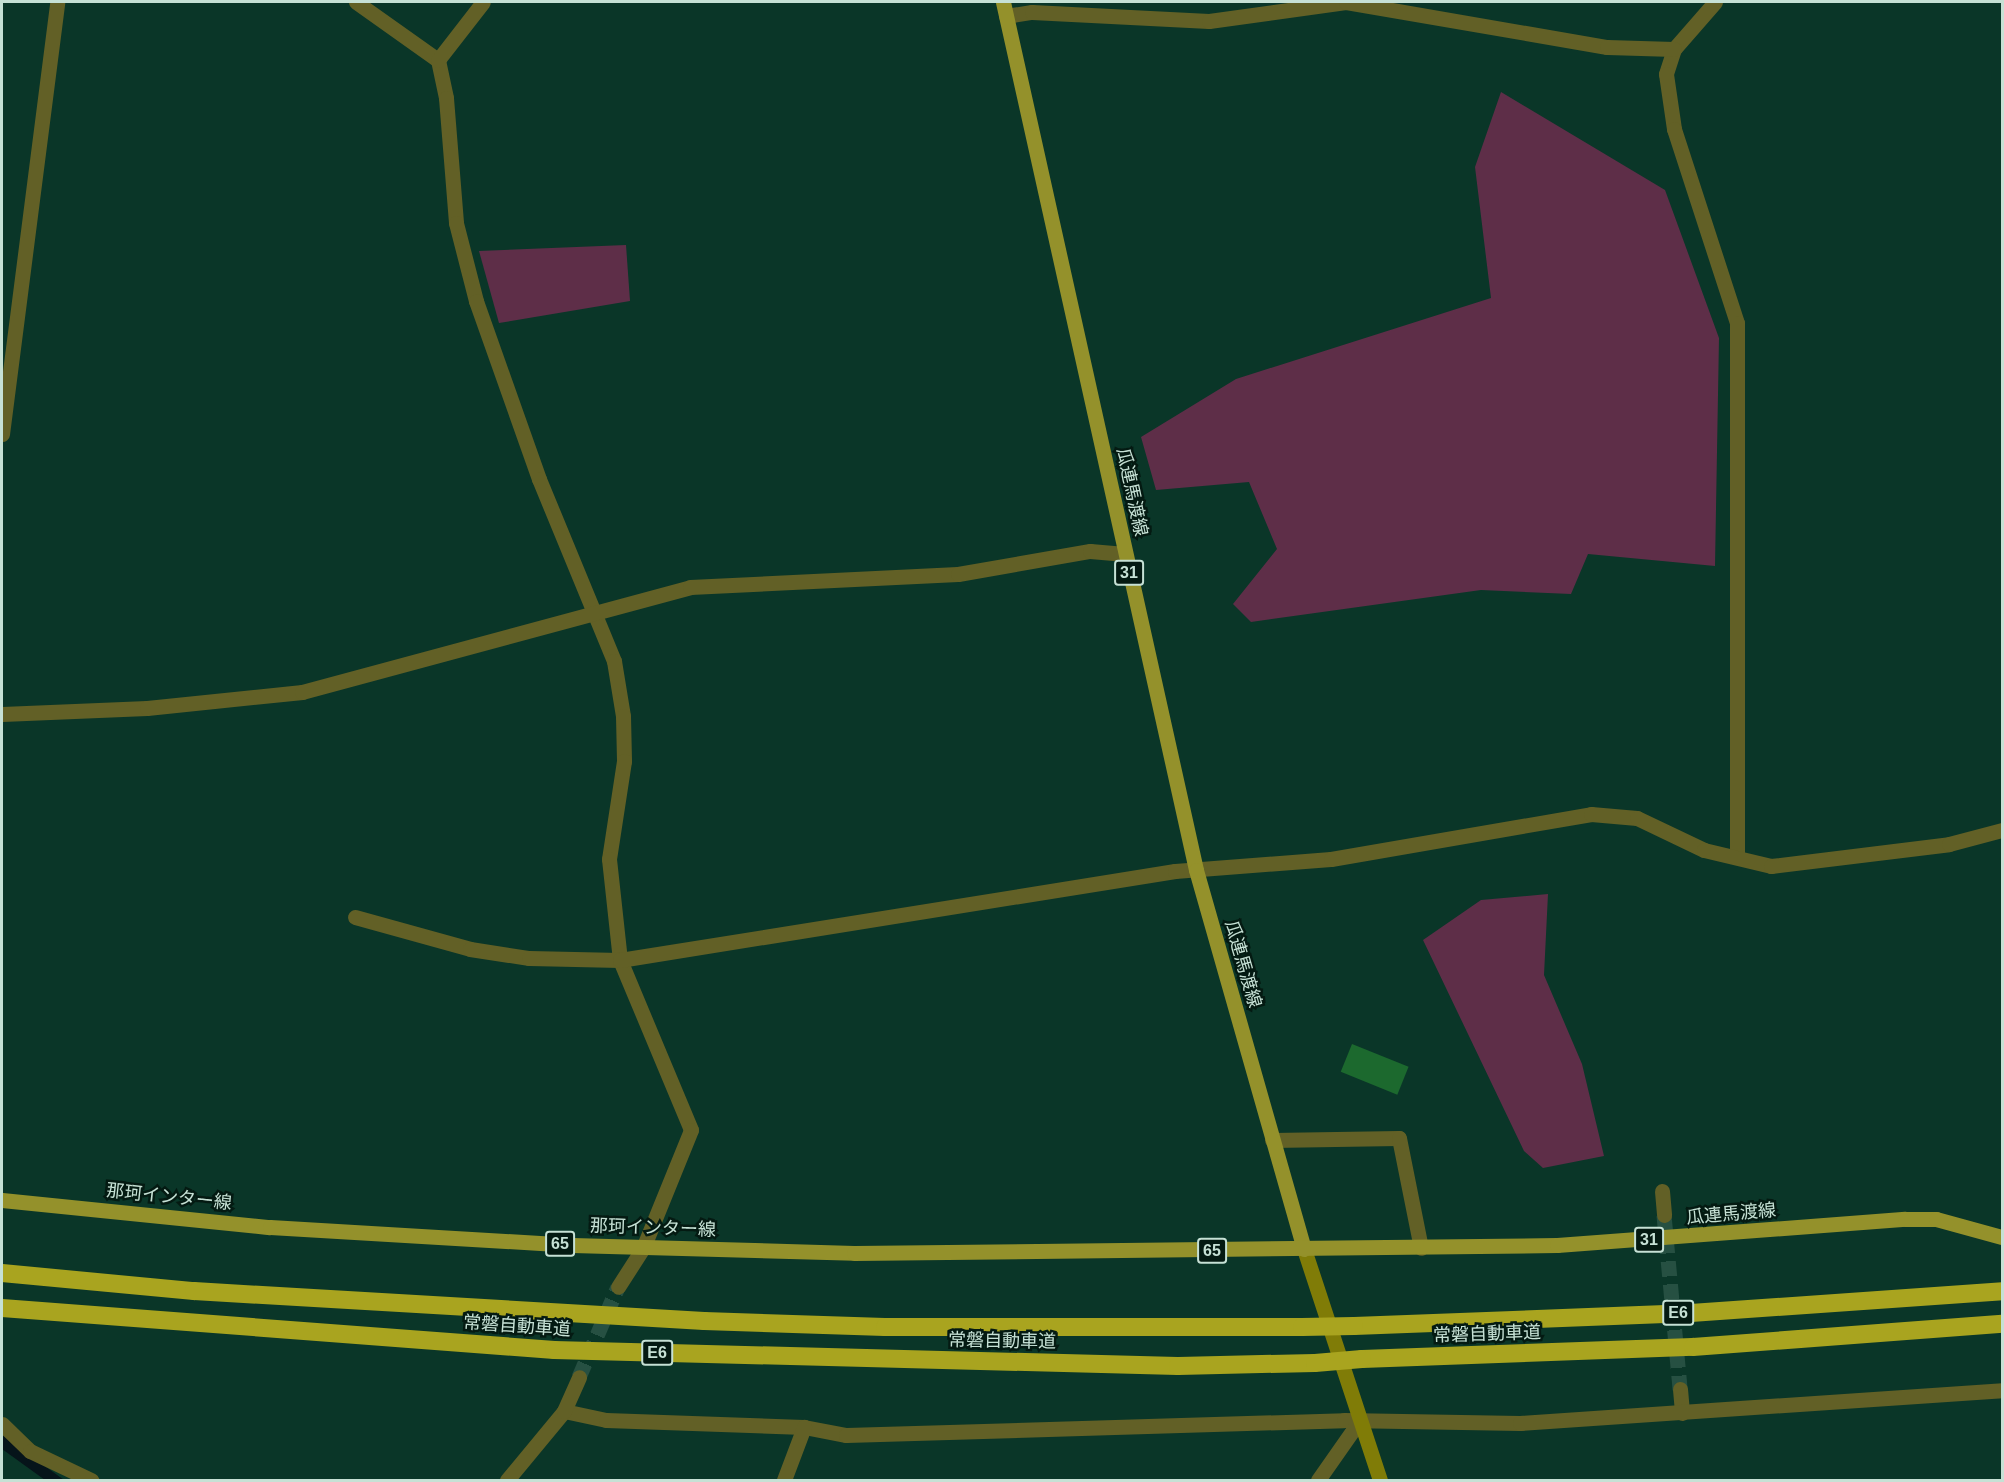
<!DOCTYPE html>
<meta charset="utf-8">
<style>
body{margin:0}
#map{position:relative;width:2004px;height:1482px;overflow:hidden;background:#0a3628;font-family:Arial,"Noto Sans JP",sans-serif}
div>[style]{position:absolute}
.green>*{inset:0;background:#5e2e48}
.water>*{inset:0;background:#06141a}
.building>*{inset:0;background:#1c692e;transform-origin:0 0}
.street-tunnel>*{height:15px;margin-top:-7.5px;transform-origin:0;background:repeating-linear-gradient(90deg,#265042 0 15px,transparent 0 23px)}
.street>*{height:15px;margin:-7.5px;padding:0 7.5px;transform-origin:7.5px;border-radius:7.5px;background:#626026}
.secondary>*{height:15px;margin:-7.5px;padding:0 7.5px;transform-origin:7.5px;border-radius:7.5px;background:#807c07}
.primary>*{height:15px;margin:-7.5px;padding:0 7.5px;transform-origin:7.5px;border-radius:7.5px;background:#94912b}
.highway>*{height:18px;margin:-9px;padding:0 9px;transform-origin:9px;border-radius:9px;background:#a9a41f}
.highway-bridge>*{height:18px;margin:-9px;padding:0 9px;transform-origin:9px;border-radius:9px;background:#a9a41f}
span{translate:-50% -50%;white-space:nowrap;text-align:center;line-height:1.15;-webkit-text-stroke:5px #041a12;paint-order:stroke}
.shield-label span{padding:2px 4px;background:#041a12;border:2px solid;border-radius:4px;-webkit-text-stroke-width:0}
.shield-label{font-size:16px;color:#c6e1d5;font-weight:700}
.street-label{font-size:18px;color:#c6e1d5}
.frame{position:absolute;inset:0;border:3px solid #c6e1d5;pointer-events:none}
</style>
<div id="map">
<div class="green">
<i style="clip-path:polygon(1501px 92px,1665px 190px,1719px 338px,1715px 566px,1588px 554px,1571px 594px,1481px 590px,1251px 622px,1233px 604px,1277px 549px,1249px 482px,1156px 490px,1141px 437px,1236px 379px,1491px 298px,1475px 167px)"></i>
<i style="clip-path:polygon(626px 245px,630px 301px,499px 323px,479px 251px)"></i>
<i style="clip-path:polygon(1548px 894px,1544px 975px,1582px 1064px,1604px 1156px,1543px 1168px,1524px 1151px,1423px 940px,1481px 900px)"></i>
</div>
<div class="water">
<i style="clip-path:polygon(2px 1435px,64px 1480px,45px 1480px,2px 1449px)"></i>
</div>
<div class="building">
<i style="left:1352px;top:1044px;width:61px;height:30px;rotate:22deg"></i>
</div>
<div class="street-tunnel">
<i style="left:1664px;top:1215px;width:175px;rotate:84.7deg"></i>
<i style="left:579px;top:1377px;width:98px;rotate:-66.6deg"></i>
</div>
<div class="street">
<i style="left:356px;top:2px;width:100px;rotate:35.3deg"></i>
<i style="left:438px;top:60px;width:39px;rotate:78deg"></i>
<i style="left:446px;top:98px;width:125px;rotate:85.4deg"></i>
<i style="left:456px;top:223px;width:81px;rotate:75.6deg"></i>
<i style="left:476px;top:301px;width:189px;rotate:70.5deg"></i>
<i style="left:539px;top:479px;width:197px;rotate:67.6deg"></i>
<i style="left:614px;top:661px;width:56px;rotate:80.7deg"></i>
<i style="left:623px;top:716px;width:45px;rotate:88.7deg"></i>
<i style="left:624px;top:761px;width:99px;rotate:98.7deg"></i>
<i style="left:609px;top:859px;width:102px;rotate:83.8deg"></i>
<i style="left:620px;top:960px;width:184px;rotate:67.3deg"></i>
<i style="left:691px;top:1130px;width:127px;rotate:112.1deg"></i>
<i style="left:643px;top:1248px;width:46px;rotate:122.7deg"></i>
<i style="left:1715px;top:2px;width:62px;rotate:131.1deg"></i>
<i style="left:1674px;top:49px;width:26px;rotate:108deg"></i>
<i style="left:1666px;top:74px;width:56px;rotate:81.7deg"></i>
<i style="left:1674px;top:129px;width:204px;rotate:72deg"></i>
<i style="left:1737px;top:323px;width:532px;rotate:90deg"></i>
<i style="left:1006px;top:16px;width:26px;rotate:-9deg"></i>
<i style="left:1032px;top:12px;width:177px;rotate:2.9deg"></i>
<i style="left:1209px;top:21px;width:138px;rotate:-7.9deg"></i>
<i style="left:1346px;top:2px;width:265px;rotate:9.8deg"></i>
<i style="left:1607px;top:47px;width:67px;rotate:1.7deg"></i>
<i style="left:438px;top:60px;width:73px;rotate:-52.2deg"></i>
<i style="left:2px;top:434px;width:435px;rotate:-82.7deg"></i>
<i style="left:2px;top:714px;width:145px;rotate:-2.4deg"></i>
<i style="left:147px;top:708px;width:156px;rotate:-5.9deg"></i>
<i style="left:302px;top:692px;width:402px;rotate:-15.1deg"></i>
<i style="left:690px;top:587px;width:268px;rotate:-2.8deg"></i>
<i style="left:958px;top:574px;width:134px;rotate:-9.9deg"></i>
<i style="left:1090px;top:551px;width:35px;rotate:5deg"></i>
<i style="left:355px;top:917px;width:119px;rotate:15.5deg"></i>
<i style="left:470px;top:949px;width:60px;rotate:8.7deg"></i>
<i style="left:529px;top:958px;width:91px;rotate:1.3deg"></i>
<i style="left:620px;top:960px;width:562px;rotate:-9.11deg"></i>
<i style="left:1175px;top:871px;width:156px;rotate:-4.4deg"></i>
<i style="left:1331px;top:859px;width:264px;rotate:-9.8deg"></i>
<i style="left:1591px;top:814px;width:46px;rotate:5deg"></i>
<i style="left:1637px;top:818px;width:74px;rotate:25.5deg"></i>
<i style="left:1704px;top:850px;width:69px;rotate:13.4deg"></i>
<i style="left:1771px;top:866px;width:179px;rotate:-7deg"></i>
<i style="left:1949px;top:844px;width:55px;rotate:-14.8deg"></i>
<i style="left:1272px;top:1140px;width:127px;rotate:-0.9deg"></i>
<i style="left:1399px;top:1138px;width:112px;rotate:78.7deg"></i>
<i style="left:1662px;top:1191px;width:24px;rotate:85deg"></i>
<i style="left:1680px;top:1389px;width:24px;rotate:85deg"></i>
<i style="left:564px;top:1411px;width:43px;rotate:12.1deg"></i>
<i style="left:606px;top:1420px;width:198px;rotate:2deg"></i>
<i style="left:804px;top:1427px;width:43px;rotate:10.8deg"></i>
<i style="left:846px;top:1435px;width:498px;rotate:-1.7deg"></i>
<i style="left:1344px;top:1420px;width:176px;rotate:1deg"></i>
<i style="left:1520px;top:1423px;width:483px;rotate:-3.9deg"></i>
<i style="left:2px;top:1424px;width:39px;rotate:44deg"></i>
<i style="left:30px;top:1451px;width:68px;rotate:25.4deg"></i>
<i style="left:507px;top:1480px;width:89px;rotate:-50.4deg"></i>
<i style="left:564px;top:1411px;width:37px;rotate:-66deg"></i>
<i style="left:784px;top:1480px;width:57px;rotate:-69.3deg"></i>
<i style="left:1318px;top:1480px;width:73px;rotate:-55deg"></i>
</div>
<div class="secondary">
<i style="left:1304px;top:1249px;width:243px;rotate:71.8deg"></i>
</div>
<div class="primary">
<i style="left:1003px;top:2px;width:889px;rotate:77.46deg"></i>
<i style="left:1196px;top:870px;width:394px;rotate:74.1deg"></i>
<i style="left:2px;top:1200px;width:269px;rotate:5.8deg"></i>
<i style="left:270px;top:1227px;width:303px;rotate:3.4deg"></i>
<i style="left:572px;top:1245px;width:282px;rotate:1.6deg"></i>
<i style="left:854px;top:1253px;width:703px;rotate:-0.65deg"></i>
<i style="left:1557px;top:1245px;width:349px;rotate:-4.3deg"></i>
<i style="left:1905px;top:1219px;width:31px"></i>
<i style="left:1936px;top:1219px;width:68px;rotate:15.3deg"></i>
</div>
<div class="highway">
<i style="left:2px;top:1273px;width:193px;rotate:5.4deg"></i>
<i style="left:194px;top:1291px;width:511px;rotate:3.37deg"></i>
<i style="left:704px;top:1321px;width:181px;rotate:1.9deg"></i>
<i style="left:885px;top:1327px;width:417px"></i>
<i style="left:2px;top:1308px;width:554px;rotate:4.35deg"></i>
<i style="left:554px;top:1350px;width:624px;rotate:1.47deg"></i>
<i style="left:1178px;top:1366px;width:137px;rotate:-1.3deg"></i>
<i style="left:1354px;top:1326px;width:337px;rotate:-2.2deg"></i>
<i style="left:1691px;top:1313px;width:312px;rotate:-4deg"></i>
<i style="left:1362px;top:1359px;width:331px;rotate:-2.1deg"></i>
<i style="left:1693px;top:1347px;width:310px;rotate:-4.3deg"></i>
</div>
<div class="highway-bridge">
<i style="left:1302px;top:1327px;width:52px;rotate:-1.1deg"></i>
<i style="left:1315px;top:1363px;width:47px;rotate:-4.9deg"></i>
</div>
<div class="shield-label">
<span style="left:1129px;top:573px">31</span>
<span style="left:1649px;top:1240px">31</span>
<span style="left:560px;top:1244px">65</span>
<span style="left:1212px;top:1251px">65</span>
<span style="left:1678px;top:1313px">E6</span>
<span style="left:657px;top:1353px">E6</span>
</div>
<div class="street-label">
<span style="left:1132px;top:492px;rotate:78deg">瓜連馬渡線</span>
<span style="left:1243px;top:964px;rotate:74deg">瓜連馬渡線</span>
<span style="left:169px;top:1197px;rotate:6deg">那珂インター線</span>
<span style="left:1731px;top:1214px;rotate:-5deg">瓜連馬渡線</span>
<span style="left:653px;top:1228px;rotate:2deg">那珂インター線</span>
<span style="left:517px;top:1326px;rotate:4deg">常磐自動車道</span>
<span style="left:1487px;top:1334px;rotate:-2deg">常磐自動車道</span>
<span style="left:1002px;top:1341px;rotate:1deg">常磐自動車道</span>
</div>
<div class="frame"></div>
</div>
